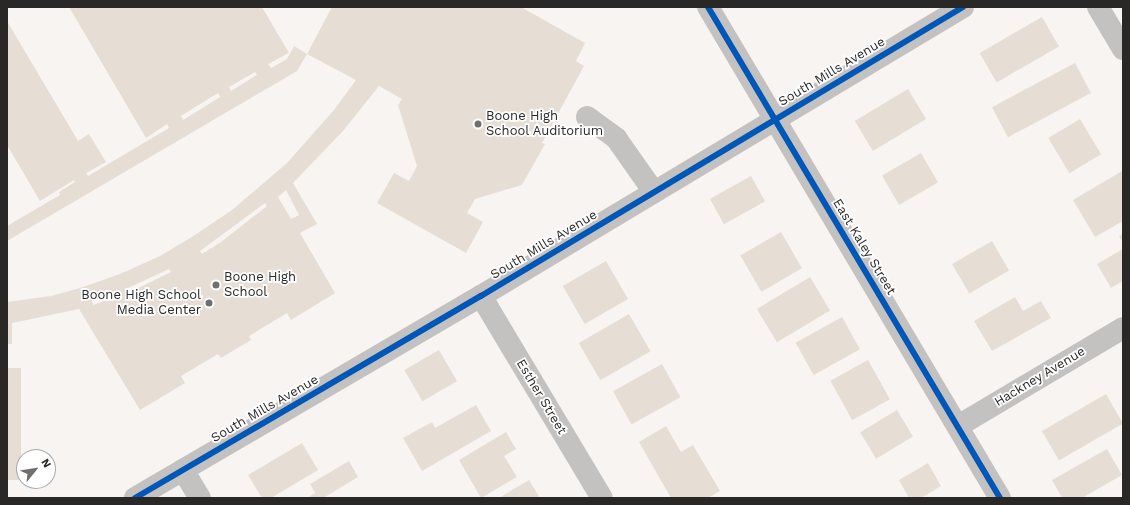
<!DOCTYPE html>
<style>
body{margin:0}
#map{position:relative;width:1130px;height:505px;overflow:hidden;background:#f7f4f2;font-family:"Work Sans",sans-serif}
div>[style]{position:absolute}
.building>*{inset:0;background:#e6ded5;transform-origin:0 0}
.minor>*{height:22px;margin:-11px;padding:0 11px;transform-origin:11px;border-radius:11px;background:#c3c2c1}
.cycleway>*{height:6px;margin:-3px;padding:0 3px;transform-origin:3px;border-radius:3px;background:#0057b8}
.dots>*{width:11px;height:11px;translate:-50% -50%;box-sizing:border-box;border:2px solid #fff;border-radius:50%}
span{translate:-50% -50%;white-space:nowrap;text-align:center;line-height:1.15;-webkit-text-stroke:3.5px #fff;paint-order:stroke}
.street-label{font-size:13px;color:#292827}
.poi-label{font-size:13px;color:#292827}
.left{translate:0 -50%;text-align:left}
.right{translate:-100% -50%;text-align:right}
.frame{position:absolute;inset:0;border:8px solid #292827;pointer-events:none}
.north{position:absolute;left:16px;top:449px;width:40px;height:40px;box-sizing:border-box;background:#fff;border:1px solid #a9a9a9;border-radius:50%;rotate:60deg;font-size:11px;font-weight:700;line-height:16px;text-align:center;color:#292827}
.north::after{content:'';display:block;margin:auto;width:14px;height:18px;background:#716f6e;clip-path:polygon(50% 0,100% 100%,50% 72%,0 100%)}
</style>
<div id="map">
<div class="building">
<i style="clip-path:polygon(evenodd,69px 7px,262px 7px,289px 53px,268px 64px,271px 68px,287px 59px,294px 46px,307px 54px,297px 71px,7px 241px,7px 226px,60px 195px,59px 192px,75px 182px,74px 180px,40px 201px,7px 145px,7px 21px,78px 141px,89px 134px,106px 162px,86px 173px,88px 176px,169px 128px,167px 124px,146px 138px,69px 7px,255px 72px,257px 75px,231px 91px,229px 87px,255px 72px,69px 7px,218px 93px,220px 97px,183px 120px,181px 116px,218px 93px)"></i>
<i style="clip-path:polygon(evenodd,332px 7px,521px 7px,585px 43px,576px 61px,584px 66px,542px 143px,545px 144px,522px 185px,475px 199px,467px 213px,483px 222px,466px 253px,377px 203px,394px 173px,409px 181px,417px 166px,398px 105px,402px 99px,379px 86px,343px 131px,293px 183px,317px 224px,300px 233px,335px 293px,291px 320px,287px 313px,249px 336px,251px 340px,221px 358px,218px 354px,181px 376px,185px 383px,140px 410px,79px 309px,12px 323px,12px 344px,7px 344px,7px 302px,51px 296px,80px 288px,120px 274px,160px 256px,192px 237px,232px 210px,287px 163px,334px 110px,356px 80px,307px 54px,332px 7px,286px 190px,299px 215px,291px 219px,278px 197px,286px 190px,332px 7px,265px 203px,267px 206px,221px 242px,202px 254px,200px 251px,265px 203px,332px 7px,169px 269px,171px 272px,128px 293px,126px 289px,169px 269px,332px 7px,112px 294px,113px 298px,93px 305px,92px 301px,112px 294px)"></i>
<i style="left:1042px;top:17px;width:34px;height:72px;rotate:60deg"></i>
<i style="left:1075px;top:63px;width:34px;height:94px;rotate:62deg"></i>
<i style="left:908px;top:89px;width:35px;height:62px;rotate:59deg"></i>
<i style="left:1080px;top:119px;width:41px;height:37px;rotate:59deg"></i>
<i style="left:921px;top:153px;width:34px;height:45px;rotate:60deg"></i>
<i style="clip-path:polygon(1122px 171px,1123px 221px,1095px 237px,1073px 200px)"></i>
<i style="left:751px;top:176px;width:29px;height:47px;rotate:61deg"></i>
<i style="left:781px;top:232px;width:42px;height:47px;rotate:60deg"></i>
<i style="clip-path:polygon(1123px 234px,1123px 243px,1119px 236px)"></i>
<i style="left:992px;top:241px;width:34px;height:46px;rotate:60deg"></i>
<i style="clip-path:polygon(1123px 249px,1123px 281px,1111px 288px,1097px 264px)"></i>
<i style="left:606px;top:261px;width:44px;height:50px;rotate:60deg"></i>
<i style="left:810px;top:277px;width:39px;height:62px;rotate:59deg"></i>
<i style="clip-path:polygon(1015px 297px,1023px 311px,1041px 301px,1051px 318px,992px 351px,974px 321px)"></i>
<i style="left:629px;top:314px;width:43px;height:58px;rotate:60deg"></i>
<i style="left:842px;top:317px;width:37px;height:53px;rotate:61deg"></i>
<i style="left:439px;top:350px;width:36px;height:40px;rotate:60deg"></i>
<i style="left:868px;top:360px;width:45px;height:43px;rotate:61deg"></i>
<i style="left:662px;top:364px;width:38px;height:56px;rotate:61deg"></i>
<i style="left:7px;top:368px;width:14px;height:112px"></i>
<i style="left:1106px;top:394px;width:34px;height:74px;rotate:60deg"></i>
<i style="clip-path:polygon(476px 405px,491px 431px,422px 471px,403px 438px,432px 422px,435px 428px)"></i>
<i style="left:897px;top:410px;width:31px;height:43px;rotate:59deg"></i>
<i style="clip-path:polygon(666px 426px,681px 452px,693px 445px,720px 491px,708px 498px,671px 498px,639px 442px)"></i>
<i style="clip-path:polygon(506px 432px,516px 449px,504px 456px,517px 477px,481px 498px,459px 460px)"></i>
<i style="clip-path:polygon(302px 443px,318px 470px,271px 498px,262px 498px,248px 475px)"></i>
<i style="clip-path:polygon(1107px 449px,1122px 475px,1082px 498px,1062px 498px,1052px 480px)"></i>
<i style="clip-path:polygon(349px 461px,358px 477px,325px 497px,326px 498px,307px 498px,315px 493px,310px 484px)"></i>
<i style="clip-path:polygon(928px 463px,941px 486px,921px 498px,909px 498px,899px 480px)"></i>
<i style="clip-path:polygon(529px 480px,540px 498px,499px 498px)"></i>
</div>
<div class="minor">
<i style="left:708px;top:7px;width:571px;rotate:59.26deg"></i>
<i style="left:1098px;top:7px;width:49px;rotate:59.2deg"></i>
<i style="left:587px;top:117px;width:36px;rotate:36deg"></i>
<i style="left:616px;top:138px;width:66px;rotate:54.9deg"></i>
<i style="left:481px;top:296px;width:235px;rotate:59.1deg"></i>
<i style="left:958px;top:426px;width:192px;rotate:-30.7deg"></i>
<i style="left:183px;top:470px;width:33px;rotate:59deg"></i>
<i style="left:135px;top:498px;width:401px;rotate:-30.3deg"></i>
<i style="left:481px;top:296px;width:562px;rotate:-30.95deg"></i>
</div>
<div class="cycleway">
<i style="left:708px;top:7px;width:571px;rotate:59.26deg"></i>
<i style="left:135px;top:498px;width:401px;rotate:-30.3deg"></i>
<i style="left:481px;top:296px;width:562px;rotate:-30.95deg"></i>
</div>
<div class="dots">
<i style="left:478px;top:124px;background:#716f6e"></i>
<i style="left:216px;top:285px;background:#716f6e"></i>
<i style="left:209px;top:303px;background:#716f6e"></i>
</div>
<div class="street-label">
<span style="left:832px;top:72px;rotate:-31deg">South Mills Avenue</span>
<span style="left:544px;top:245px;rotate:-31deg">South Mills Avenue</span>
<span style="left:864px;top:247px;rotate:59deg">East Kaley Street</span>
<span style="left:1040px;top:377px;rotate:-31deg">Hackney Avenue</span>
<span style="left:541px;top:397px;rotate:59deg">Esther Street</span>
<span style="left:265px;top:409px;rotate:-30deg">South Mills Avenue</span>
</div>
<div class="poi-label">
<span class="left" style="left:486px;top:124px">Boone High<br>School Auditorium</span>
<span class="left" style="left:224px;top:285px">Boone High<br>School</span>
<span class="right" style="left:201px;top:303px">Boone High School<br>Media Center</span>
</div>
<div class="frame"></div>
<div class="north">N</div>
</div>
